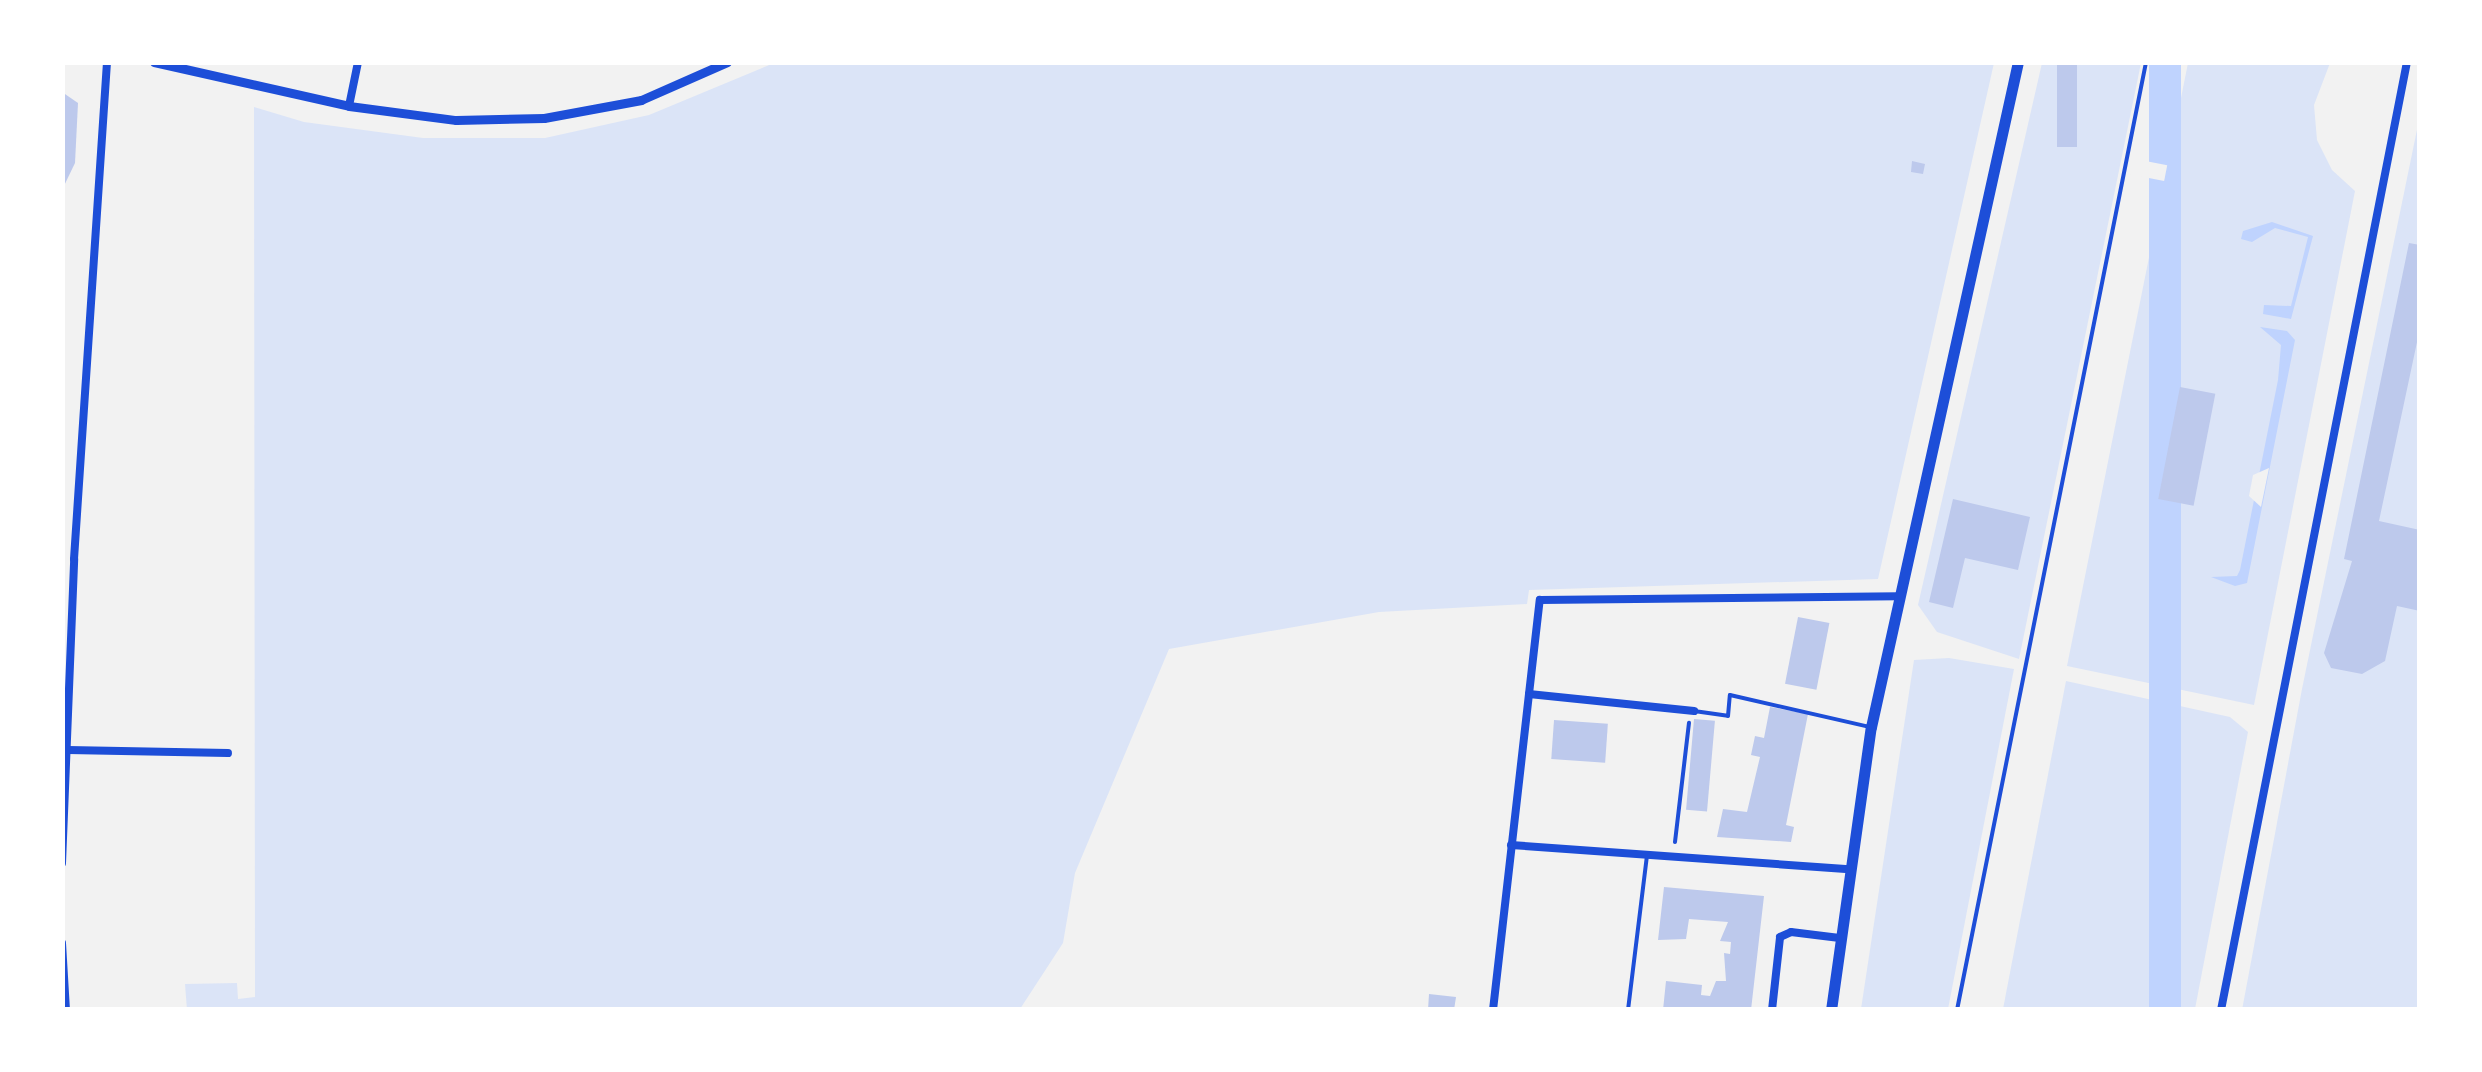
<!DOCTYPE html>
<style>
body{margin:0}
#map{position:relative;width:2482px;height:1072px;overflow:hidden;background:#f2f2f2;font-family:"Noto Sans",sans-serif}
div>[style]{position:absolute}
.green>*{inset:0;background:#dbe4f7}
.water>*{inset:0;background:#bfd3fe;transform-origin:0 0}
.pier>*{inset:0;background:#f2f2f2;transform-origin:0 0}
.building>*{inset:0;background:#bdc9ec;transform-origin:0 0}
.path>*{height:4px;margin:-2px;padding:0 2px;transform-origin:2px;border-radius:2px;background:#1d4ed8}
.service>*{height:4px;margin:-2px;padding:0 2px;transform-origin:2px;border-radius:2px;background:#1d4ed8}
.minor>*{height:8px;margin:-4px;padding:0 4px;transform-origin:4px;border-radius:4px;background:#1d4ed8}
.tertiary>*{height:9px;margin:-4.5px;padding:0 4.5px;transform-origin:4.5px;border-radius:4.5px;background:#1d4ed8}
.primary>*{height:11px;margin:-5.5px;padding:0 5.5px;transform-origin:5.5px;border-radius:5.5px;background:#1d4ed8}
span{translate:-50% -50%;white-space:nowrap;text-align:center;line-height:1.15;-webkit-text-stroke:9px #fff;paint-order:stroke}
.frame{position:absolute;inset:0;border:65px solid #fff;pointer-events:none}
</style>
<div id="map">
<div class="green">
<i style="clip-path:polygon(774px 63px,1994px 63px,1878px 579px,1529px 590px,1527px 604px,1379px 612px,1169px 649px,1075px 873px,1063px 943px,1020px 1009px,187px 1010px,185px 984px,237px 983px,238px 999px,255px 997px,254px 107px,304px 122px,423px 138px,545px 138px,649px 115px)"></i>
<i style="clip-path:polygon(2042px 63px,2141px 63px,2019px 659px,1937px 632px,1918px 605px)"></i>
<i style="clip-path:polygon(2188px 63px,2330px 63px,2314px 105px,2317px 140px,2332px 170px,2355px 191px,2254px 705px,2067px 666px)"></i>
<i style="clip-path:polygon(2419px 120px,2419px 1009px,2242px 1010px,2302px 689px)"></i>
<i style="clip-path:polygon(1949px 658px,2014px 669px,1948px 1009px,1861px 1009px,1914px 660px)"></i>
<i style="clip-path:polygon(2066px 681px,2230px 717px,2248px 732px,2195px 1009px,2003px 1009px)"></i>
</div>
<div class="water">
<i style="left:2149px;top:63px;width:32px;height:965px"></i>
<i style="clip-path:polygon(2272px 222px,2313px 236px,2291px 319px,2263px 314px,2264px 305px,2291px 306px,2308px 237px,2275px 228px,2252px 242px,2241px 239px,2243px 231px)"></i>
<i style="clip-path:polygon(2260px 327px,2287px 331px,2295px 340px,2247px 583px,2235px 586px,2211px 577px,2237px 576px,2240px 570px,2278px 380px,2281px 345px)"></i>
</div>
<div class="pier">
<i style="left:2125px;top:157px;width:43px;height:16px;rotate:11deg"></i>
<i style="clip-path:polygon(2269px 468px,2261px 507px,2249px 496px,2253px 475px)"></i>
</div>
<div class="building">
<i style="left:2057px;top:62px;width:20px;height:85px"></i>
<i style="clip-path:polygon(62px 92px,78px 103px,75px 163px,62px 190px)"></i>
<i style="clip-path:polygon(1912px 161px,1925px 164px,1923px 174px,1911px 172px)"></i>
<i style="clip-path:polygon(2409px 243px,2420px 245px,2420px 328px,2379px 521px,2420px 530px,2420px 611px,2397px 606px,2385px 661px,2362px 674px,2331px 668px,2324px 653px,2352px 561px,2344px 559px)"></i>
<i style="left:2180px;top:387px;width:36px;height:114px;rotate:11deg"></i>
<i style="clip-path:polygon(1953px 499px,2030px 517px,2018px 570px,1965px 558px,1953px 608px,1929px 602px)"></i>
<i style="left:1798px;top:617px;width:32px;height:68px;rotate:11deg"></i>
<i style="clip-path:polygon(1770px 707px,1808px 714px,1786px 825px,1794px 827px,1791px 842px,1717px 837px,1723px 809px,1747px 812px,1760px 757px,1751px 755px,1755px 736px,1764px 738px)"></i>
<i style="left:1694px;top:719px;width:21px;height:91px;rotate:5deg"></i>
<i style="left:1554px;top:720px;width:54px;height:39px;rotate:4deg"></i>
<i style="clip-path:polygon(1664px 887px,1764px 896px,1751px 1010px,1663px 1010px,1666px 981px,1702px 985px,1701px 995px,1710px 996px,1716px 981px,1726px 981px,1724px 953px,1730px 954px,1731px 942px,1720px 941px,1728px 922px,1689px 919px,1686px 939px,1658px 940px)"></i>
<i style="clip-path:polygon(1429px 994px,1456px 997px,1454px 1010px,1428px 1010px)"></i>
</div>
<div class="path">
<i style="left:1675px;top:842px;width:120px;rotate:-83.3deg"></i>
<i style="left:1957px;top:1010px;width:967px;rotate:-78.72deg"></i>
</div>
<div class="service">
<i style="left:1694px;top:711px;width:34px;rotate:8deg"></i>
<i style="left:1728px;top:716px;width:21px;rotate:-85deg"></i>
<i style="left:1730px;top:695px;width:144px;rotate:12.9deg"></i>
<i style="left:1628px;top:1010px;width:156px;rotate:-83deg"></i>
</div>
<div class="minor">
<i style="left:349px;top:106px;width:45px;rotate:-78.4deg"></i>
<i style="left:1529px;top:694px;width:166px;rotate:5.9deg"></i>
<i style="left:68px;top:750px;width:160px;rotate:1.1deg"></i>
<i style="left:1511px;top:845px;width:339px;rotate:4.1deg"></i>
<i style="left:62px;top:863px;width:304px;rotate:-87.7deg"></i>
<i style="left:74px;top:559px;width:498px;rotate:-86.2deg"></i>
<i style="left:62px;top:943px;width:67px;rotate:86.6deg"></i>
<i style="left:1493px;top:1010px;width:413px;rotate:-83.5deg"></i>
<i style="left:1540px;top:600px;width:358px;rotate:-0.6deg"></i>
<i style="left:1772px;top:1010px;width:73px;rotate:-83.7deg"></i>
<i style="left:1780px;top:937px;width:12px;rotate:-24deg"></i>
<i style="left:1791px;top:932px;width:49px;rotate:7deg"></i>
<i style="left:2221px;top:1010px;width:966px;rotate:-78.9deg"></i>
</div>
<div class="tertiary">
<i style="left:154px;top:62px;width:200px;rotate:12.7deg"></i>
<i style="left:349px;top:106px;width:108px;rotate:7.5deg"></i>
<i style="left:456px;top:120px;width:88px;rotate:-1.3deg"></i>
<i style="left:544px;top:118px;width:99px;rotate:-10.5deg"></i>
<i style="left:641px;top:100px;width:94px;rotate:-23.8deg"></i>
</div>
<div class="primary">
<i style="left:1831px;top:1010px;width:286px;rotate:-82deg"></i>
<i style="left:1871px;top:727px;width:681px;rotate:-77.54deg"></i>
</div>
<div class="frame"></div>
</div>
